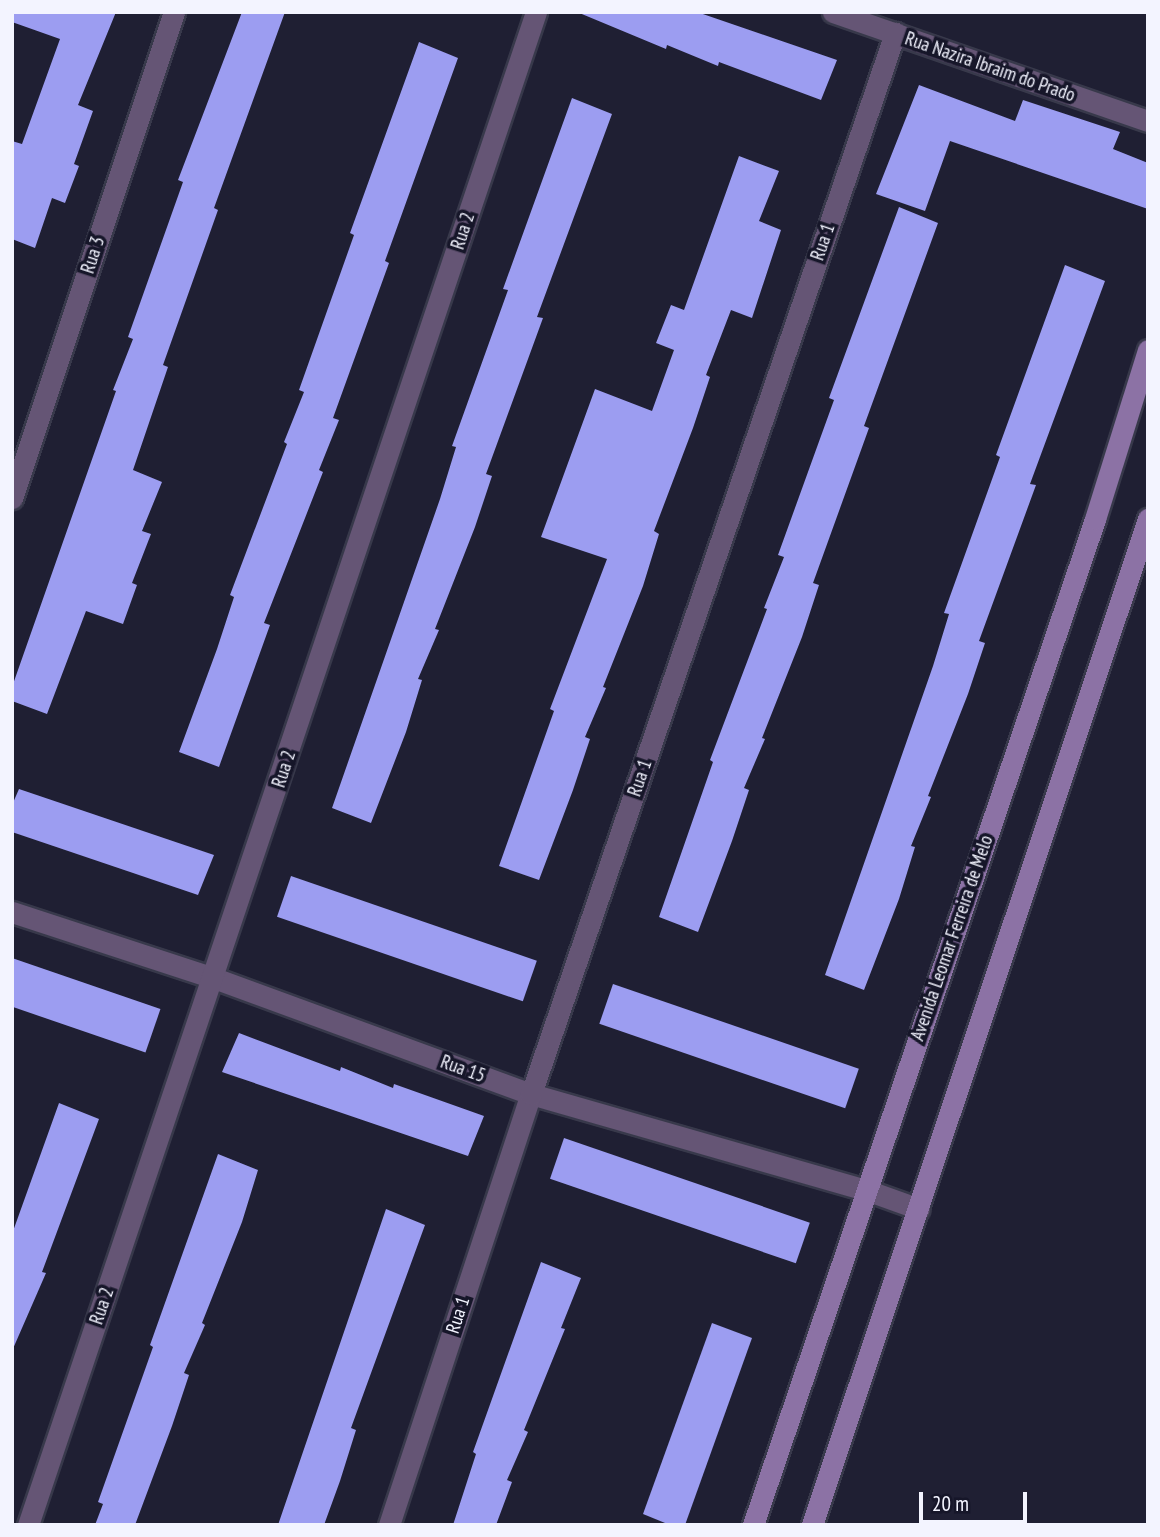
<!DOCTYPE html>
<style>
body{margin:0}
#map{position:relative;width:1160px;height:1537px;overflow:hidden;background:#1f1f33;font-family:"PT Sans Narrow",sans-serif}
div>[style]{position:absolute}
.building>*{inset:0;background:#9c9df1;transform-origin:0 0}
.roads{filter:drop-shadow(2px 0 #38394b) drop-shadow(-2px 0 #38394b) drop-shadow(0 2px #38394b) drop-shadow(0 -2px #38394b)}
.street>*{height:21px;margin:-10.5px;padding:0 10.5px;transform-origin:10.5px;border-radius:10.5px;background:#655575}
.secondary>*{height:21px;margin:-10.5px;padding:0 10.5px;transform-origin:10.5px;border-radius:10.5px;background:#8c72a5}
span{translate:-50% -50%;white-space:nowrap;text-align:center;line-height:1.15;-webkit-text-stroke:7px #161629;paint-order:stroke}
.street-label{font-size:19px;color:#f3f4ff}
.frame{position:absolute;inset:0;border:14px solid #f3f4ff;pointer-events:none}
.scale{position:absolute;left:919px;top:1492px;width:108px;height:32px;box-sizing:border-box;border:4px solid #f3f4ff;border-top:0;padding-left:9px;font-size:21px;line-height:24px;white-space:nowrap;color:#f3f4ff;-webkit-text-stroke:5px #161629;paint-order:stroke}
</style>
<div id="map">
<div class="building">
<i style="clip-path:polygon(12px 12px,116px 12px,78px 105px,93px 111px,74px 164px,79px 166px,65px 203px,52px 198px,35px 248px,12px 239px,12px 141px,22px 144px,60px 39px,12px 22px)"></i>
<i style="clip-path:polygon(242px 12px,285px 12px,214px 208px,218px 210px,163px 365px,168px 367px,133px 470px,162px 482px,142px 531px,151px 534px,132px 583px,137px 585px,123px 624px,86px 611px,47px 714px,12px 701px,12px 687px,116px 391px,113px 390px,133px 339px,128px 337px,183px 182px,178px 180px)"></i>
<i style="clip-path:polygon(577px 12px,697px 12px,837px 60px,821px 100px,719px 62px,718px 66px,667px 45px,666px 49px)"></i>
<i style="clip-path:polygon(419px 42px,458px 58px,385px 261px,389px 263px,333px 418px,339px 420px,319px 470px,323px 472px,264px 623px,270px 625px,219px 767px,179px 752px,217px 649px,234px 597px,230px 595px,287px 444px,284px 442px,304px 392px,299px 390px,354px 235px,350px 233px)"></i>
<i style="clip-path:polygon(919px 85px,1015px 121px,1023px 100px,1120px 132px,1113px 149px,1148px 163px,1148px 209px,950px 141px,925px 211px,876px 194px)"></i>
<i style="clip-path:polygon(572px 98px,612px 114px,537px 317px,543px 318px,486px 474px,492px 476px,475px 527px,435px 629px,439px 630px,418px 679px,422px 680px,406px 732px,371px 823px,332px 808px,440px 499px,456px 447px,452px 446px,508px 290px,503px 289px)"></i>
<i style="clip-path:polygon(739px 156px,779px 171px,759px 221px,781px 230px,752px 318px,731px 310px,706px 375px,710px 377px,693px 428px,654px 531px,659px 534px,643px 586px,603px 687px,606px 688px,585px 737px,590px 739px,573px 790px,539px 880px,499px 866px,554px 711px,550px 709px,607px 559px,541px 537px,595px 389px,652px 411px,674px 350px,656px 343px,671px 305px,684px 310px)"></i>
<i style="clip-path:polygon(899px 207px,938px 223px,864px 426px,869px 428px,813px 583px,819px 585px,802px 637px,762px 738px,765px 739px,744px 788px,749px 790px,732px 841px,698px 932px,659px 917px,713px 762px,710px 760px,767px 609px,764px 608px,784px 557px,778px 555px,834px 400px,829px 398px)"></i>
<i style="clip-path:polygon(1065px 265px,1105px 281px,1030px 484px,1036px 485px,979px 641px,985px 643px,968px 694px,928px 796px,931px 797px,911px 846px,915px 847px,899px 899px,864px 990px,825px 975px,933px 666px,949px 614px,944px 613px,1000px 457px,996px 455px)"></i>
<i style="clip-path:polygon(19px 789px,214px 855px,198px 895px,12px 832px,12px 805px)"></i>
<i style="left:291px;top:876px;width:260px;height:43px;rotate:19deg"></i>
<i style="left:12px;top:958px;width:157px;height:46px;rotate:19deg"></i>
<i style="left:613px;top:984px;width:260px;height:42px;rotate:19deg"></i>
<i style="clip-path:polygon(239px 1033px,340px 1071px,341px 1067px,393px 1088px,394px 1084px,484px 1116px,468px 1156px,222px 1072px)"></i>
<i style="clip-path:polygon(59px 1103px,99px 1119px,42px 1272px,46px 1273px,12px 1351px,12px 1234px)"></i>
<i style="left:564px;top:1138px;width:260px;height:43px;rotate:19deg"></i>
<i style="clip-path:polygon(218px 1154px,258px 1170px,242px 1222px,202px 1323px,205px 1325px,184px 1373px,189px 1375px,172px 1426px,135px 1525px,95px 1525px,103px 1504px,98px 1502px,153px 1347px,150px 1345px)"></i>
<i style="clip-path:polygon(386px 1209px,425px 1225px,351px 1428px,356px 1430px,340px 1481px,324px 1525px,278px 1525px)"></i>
<i style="clip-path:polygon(541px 1262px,581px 1278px,561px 1328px,565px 1329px,524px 1430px,528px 1432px,507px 1480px,512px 1482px,496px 1525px,453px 1525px,476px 1454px,473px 1452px)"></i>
<i style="clip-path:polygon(712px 1323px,752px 1338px,685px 1525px,670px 1525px,643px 1514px)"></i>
</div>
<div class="roads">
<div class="street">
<i style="left:833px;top:12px;width:333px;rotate:19.1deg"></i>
<i style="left:12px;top:498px;width:512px;rotate:-71.57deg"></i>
<i style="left:12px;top:912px;width:213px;rotate:18.1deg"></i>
<i style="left:214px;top:978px;width:338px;rotate:20.1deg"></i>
<i style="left:531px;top:1094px;width:348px;rotate:16deg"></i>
<i style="left:866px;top:1190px;width:56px;rotate:19.7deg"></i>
<i style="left:28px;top:1525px;width:1596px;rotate:-71.44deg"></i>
<i style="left:389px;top:1525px;width:454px;rotate:-71.8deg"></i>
<i style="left:531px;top:1094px;width:1122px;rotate:-71.06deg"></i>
</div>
<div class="secondary">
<i style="left:753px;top:1525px;width:1063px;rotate:-71.22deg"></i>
<i style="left:1095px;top:519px;width:177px;rotate:-72.6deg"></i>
<i style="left:812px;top:1525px;width:1061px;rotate:-71.53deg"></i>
</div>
</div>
<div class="street-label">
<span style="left:990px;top:67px;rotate:19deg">Rua Nazira Ibraim do Prado</span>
<span style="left:463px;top:231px;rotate:-72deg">Rua 2</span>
<span style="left:823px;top:242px;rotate:-71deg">Rua 1</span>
<span style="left:93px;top:255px;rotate:-72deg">Rua 3</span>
<span style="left:284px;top:769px;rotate:-72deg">Rua 2</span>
<span style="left:640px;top:778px;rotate:-71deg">Rua 1</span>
<span style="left:952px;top:938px;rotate:-71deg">Avenida Leomar Ferreira de Melo</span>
<span style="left:463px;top:1069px;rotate:20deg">Rua 15</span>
<span style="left:102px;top:1306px;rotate:-71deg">Rua 2</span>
<span style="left:458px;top:1315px;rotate:-72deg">Rua 1</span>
</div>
<div class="frame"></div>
<div class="scale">20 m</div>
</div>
